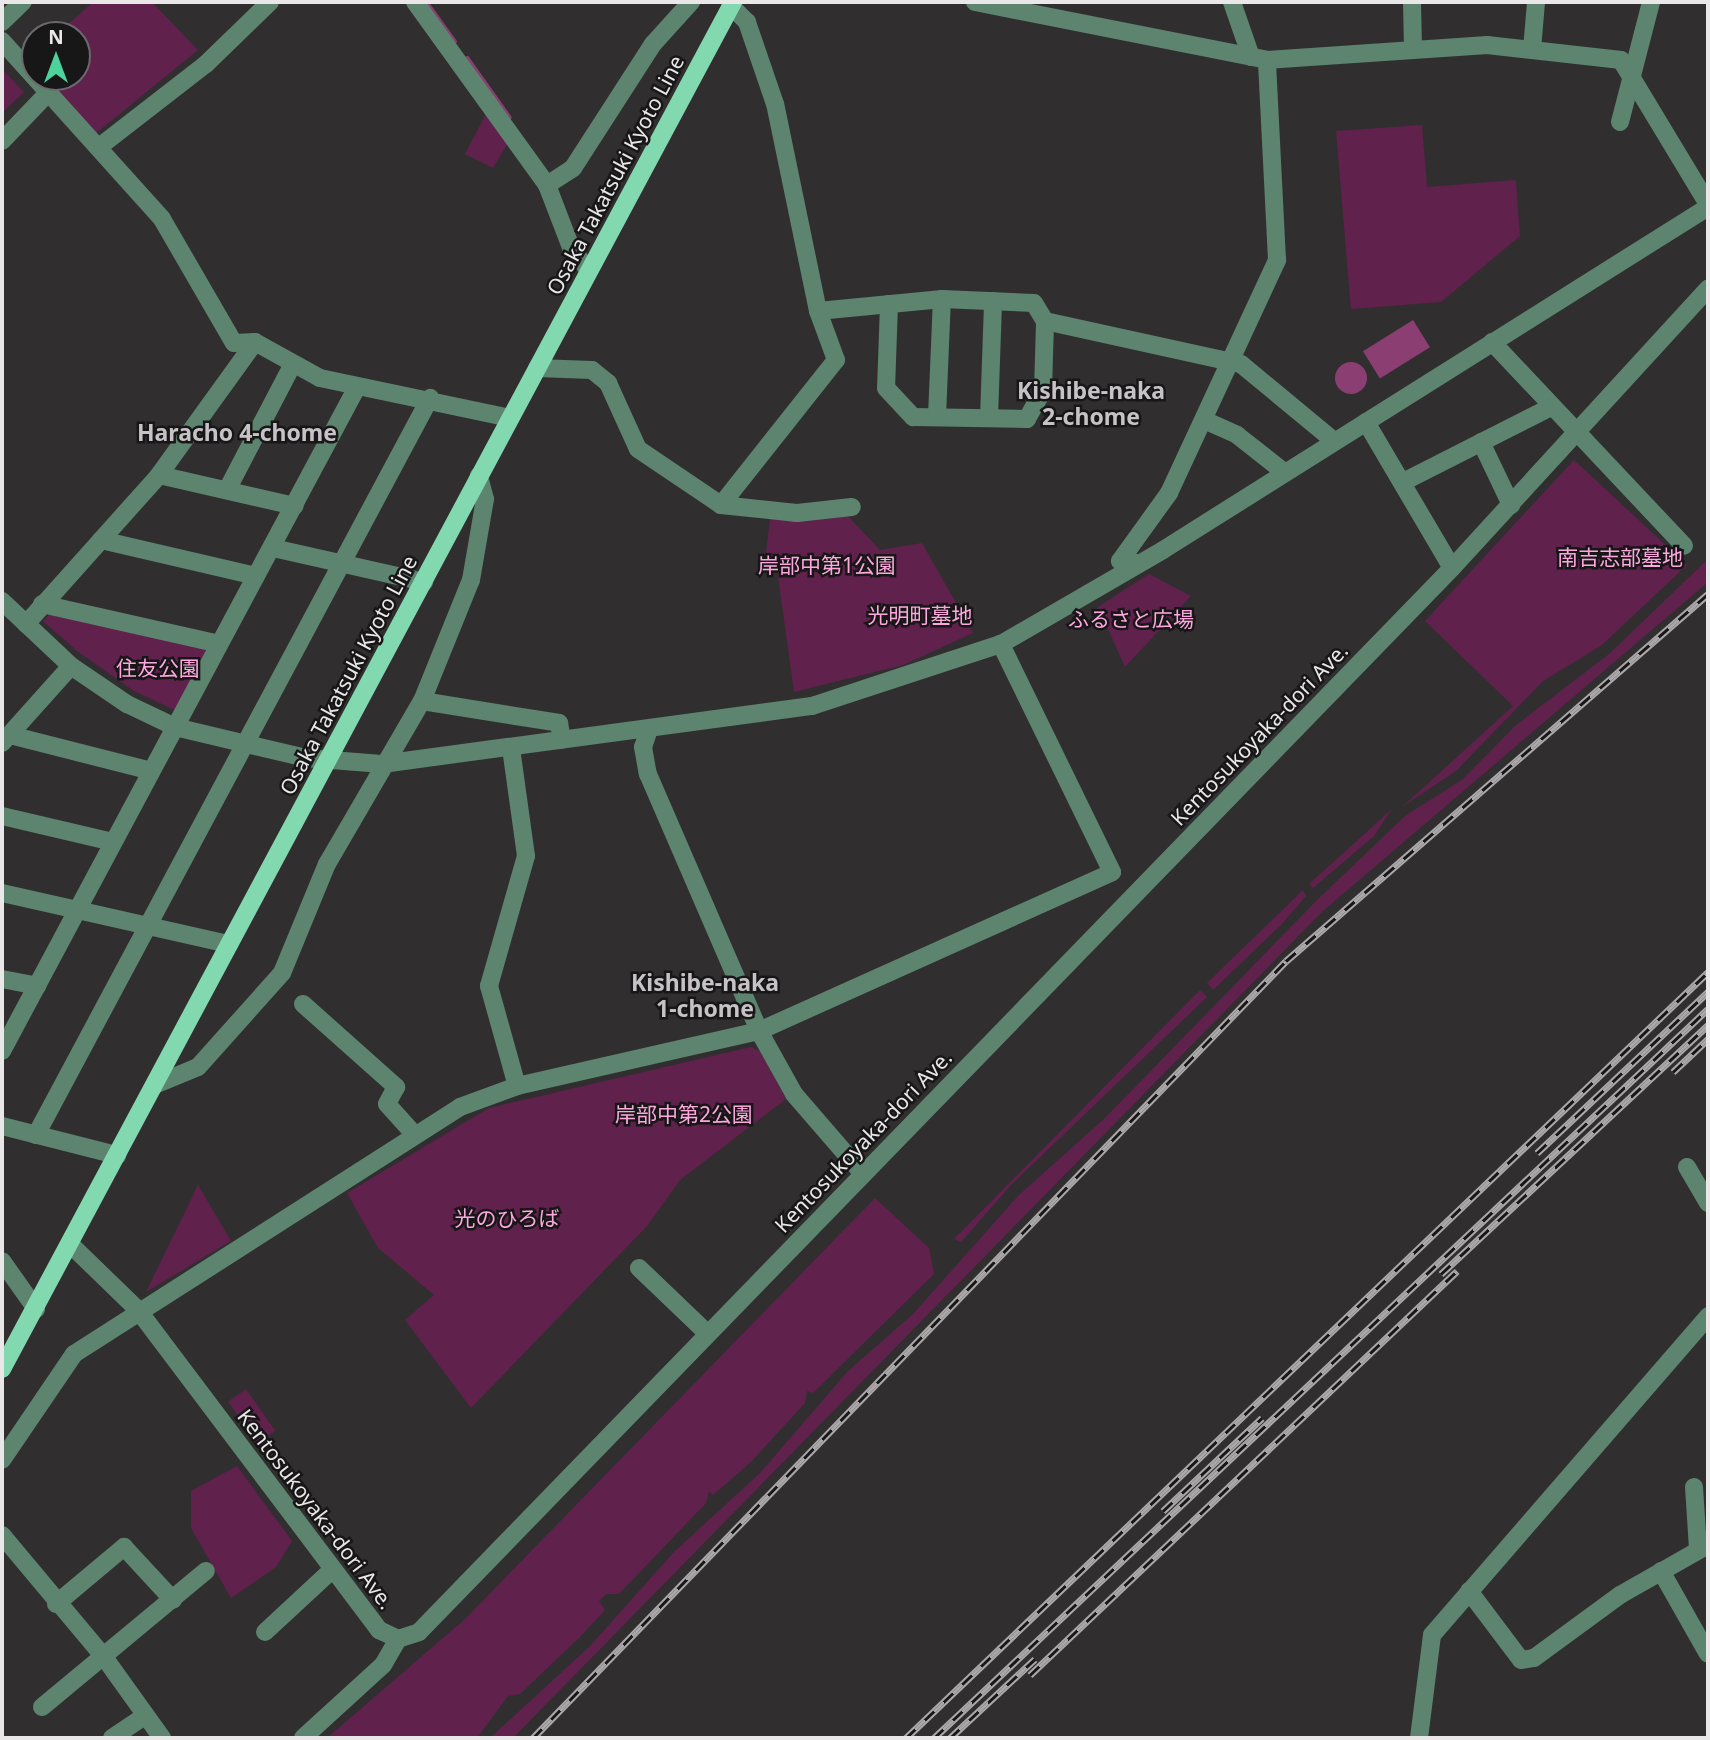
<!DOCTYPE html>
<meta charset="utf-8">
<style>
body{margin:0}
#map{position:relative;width:1710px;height:1740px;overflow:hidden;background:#312e30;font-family:"Noto Sans","Noto Sans JP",sans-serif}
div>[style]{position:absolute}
.green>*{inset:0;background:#60214d;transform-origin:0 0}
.water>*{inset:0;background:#8a3e72;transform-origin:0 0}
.round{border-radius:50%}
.stream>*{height:4.5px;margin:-2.25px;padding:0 2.25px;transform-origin:2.25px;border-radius:2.25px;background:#8a3e72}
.minor>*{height:18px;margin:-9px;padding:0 9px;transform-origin:9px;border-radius:9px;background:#5c846f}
.major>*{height:18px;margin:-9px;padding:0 9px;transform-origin:9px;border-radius:9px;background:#82d9af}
.rail>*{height:7px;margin-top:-3.5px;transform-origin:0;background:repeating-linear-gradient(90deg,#181718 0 13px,#aba8aa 0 26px);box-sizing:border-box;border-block:2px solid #aba8aa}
span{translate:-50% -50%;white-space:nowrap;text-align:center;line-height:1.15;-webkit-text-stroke:5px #181718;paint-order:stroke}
.street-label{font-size:21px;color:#eae7e9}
.park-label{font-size:21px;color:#fda7de}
.neighbourhood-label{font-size:23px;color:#c7c2c5;font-weight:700}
.frame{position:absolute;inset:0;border:4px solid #eae7e9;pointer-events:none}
.north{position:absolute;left:21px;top:21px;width:70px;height:70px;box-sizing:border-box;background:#181718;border:2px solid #6c6a6c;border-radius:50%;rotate:0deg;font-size:19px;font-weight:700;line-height:28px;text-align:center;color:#eae7e9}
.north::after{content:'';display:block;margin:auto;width:24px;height:32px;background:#4cd39b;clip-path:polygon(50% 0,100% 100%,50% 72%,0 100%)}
</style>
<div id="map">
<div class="green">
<i style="clip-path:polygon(93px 2px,152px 2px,198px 50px,95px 134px,43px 77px,77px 77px,77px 35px,56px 35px)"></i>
<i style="clip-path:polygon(2px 69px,24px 92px,2px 113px)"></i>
<i style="clip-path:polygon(488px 110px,509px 141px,493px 168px,465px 154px)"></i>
<i style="clip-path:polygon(1422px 125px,1427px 187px,1516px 180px,1520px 236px,1441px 302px,1351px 309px,1336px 131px)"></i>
<i style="clip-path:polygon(1574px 460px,1687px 565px,1602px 645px,1543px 681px,1456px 771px,1402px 807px,1513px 706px,1425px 621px)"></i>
<i style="clip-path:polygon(844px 512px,880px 550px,922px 543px,973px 633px,903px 665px,794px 692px,777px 569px,764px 569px,770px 519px)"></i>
<i style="clip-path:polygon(1708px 559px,1708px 582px,1323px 911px,513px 1738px,490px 1738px,590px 1646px,674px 1552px,760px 1473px,848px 1371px,913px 1314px,1019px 1195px,1105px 1118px,1316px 901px,1405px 816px,1463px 779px,1515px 726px,1609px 654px)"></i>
<i style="clip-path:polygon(1149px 574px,1191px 596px,1125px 667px,1098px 607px)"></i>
<i style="clip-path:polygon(51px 612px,205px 646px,207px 652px,175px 710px,134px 691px,77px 651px,43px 621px)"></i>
<i style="clip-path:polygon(1392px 809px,1374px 836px,1313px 888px,1309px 884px)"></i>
<i style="clip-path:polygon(1303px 890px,1306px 896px,1282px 924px,1213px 990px,1207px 983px)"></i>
<i style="clip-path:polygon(1200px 990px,1207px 997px,1011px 1185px,961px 1242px,954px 1239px)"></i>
<i style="clip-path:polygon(751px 1047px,760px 1051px,786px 1099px,680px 1180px,647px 1226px,471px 1408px,405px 1320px,434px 1295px,378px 1248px,347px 1193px,489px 1108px)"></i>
<i style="clip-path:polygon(198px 1185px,231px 1241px,146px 1292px)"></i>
<i style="clip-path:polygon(875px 1198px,929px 1248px,934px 1274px,813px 1393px,807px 1391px,805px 1403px,750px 1463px,713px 1495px,709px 1491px,706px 1503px,619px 1594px,607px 1594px,599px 1601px,605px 1610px,580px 1637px,520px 1694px,508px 1696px,477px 1738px,327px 1738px,465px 1619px)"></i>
<i style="left:246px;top:1389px;width:51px;height:22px;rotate:55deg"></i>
<i style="clip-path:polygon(237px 1466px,292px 1541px,276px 1567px,231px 1598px,191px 1528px,191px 1491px)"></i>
</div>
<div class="water">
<i style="left:1413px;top:320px;width:32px;height:59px;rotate:58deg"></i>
<i class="round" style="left:1335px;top:362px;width:32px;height:32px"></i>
</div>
<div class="stream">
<i style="left:426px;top:2px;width:48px;rotate:54.3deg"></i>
<i style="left:467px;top:58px;width:72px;rotate:54.6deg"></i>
</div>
<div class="minor">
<i style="left:415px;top:2px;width:226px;rotate:54.2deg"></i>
<i style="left:547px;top:185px;width:70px;rotate:69deg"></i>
<i style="left:572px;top:250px;width:26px;rotate:50deg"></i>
<i style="left:975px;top:2px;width:298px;rotate:11.2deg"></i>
<i style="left:1267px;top:60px;width:221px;rotate:-3.9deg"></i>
<i style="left:1487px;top:45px;width:135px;rotate:6.4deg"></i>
<i style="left:1621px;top:60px;width:168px;rotate:58.9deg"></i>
<i style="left:1232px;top:2px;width:58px;rotate:70.9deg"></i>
<i style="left:1412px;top:2px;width:47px;rotate:88.8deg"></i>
<i style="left:2px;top:22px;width:29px;rotate:-44deg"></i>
<i style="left:2px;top:41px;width:239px;rotate:48deg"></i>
<i style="left:162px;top:219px;width:143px;rotate:59.9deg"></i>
<i style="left:234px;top:343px;width:21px;rotate:-3deg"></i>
<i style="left:255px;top:342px;width:74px;rotate:29deg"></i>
<i style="left:320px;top:378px;width:194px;rotate:11.9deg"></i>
<i style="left:1532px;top:49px;width:47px;rotate:-85.1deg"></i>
<i style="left:1620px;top:122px;width:124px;rotate:-75.5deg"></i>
<i style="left:2px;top:141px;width:64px;rotate:-46.3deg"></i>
<i style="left:99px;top:147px;width:135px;rotate:-37.8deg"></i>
<i style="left:206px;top:64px;width:89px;rotate:-44.1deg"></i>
<i style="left:547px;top:185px;width:31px;rotate:-33deg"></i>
<i style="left:573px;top:168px;width:148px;rotate:-57.2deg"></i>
<i style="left:653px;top:44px;width:57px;rotate:-47.9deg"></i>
<i style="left:889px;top:304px;width:84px;rotate:92deg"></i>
<i style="left:886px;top:388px;width:40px;rotate:47deg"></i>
<i style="left:913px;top:417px;width:114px;rotate:1deg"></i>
<i style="left:1027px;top:419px;width:33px;rotate:-61deg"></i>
<i style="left:1043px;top:390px;width:69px;rotate:-88.3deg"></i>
<i style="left:818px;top:311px;width:125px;rotate:-5.5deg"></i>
<i style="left:942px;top:299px;width:92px;rotate:2.5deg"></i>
<i style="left:1034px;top:303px;width:21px;rotate:59deg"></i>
<i style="left:1045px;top:321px;width:201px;rotate:12.4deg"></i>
<i style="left:1241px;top:364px;width:121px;rotate:39.6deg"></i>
<i style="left:1492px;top:342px;width:280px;rotate:46.7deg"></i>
<i style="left:537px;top:368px;width:55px;rotate:2.1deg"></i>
<i style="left:592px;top:370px;width:21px;rotate:39deg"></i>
<i style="left:608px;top:383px;width:72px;rotate:65.6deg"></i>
<i style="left:638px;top:449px;width:100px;rotate:34deg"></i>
<i style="left:721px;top:505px;width:76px;rotate:6deg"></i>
<i style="left:797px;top:513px;width:55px;rotate:-6.2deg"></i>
<i style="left:937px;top:417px;width:118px;rotate:-87.6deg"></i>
<i style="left:989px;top:418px;width:117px;rotate:-88deg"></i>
<i style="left:1204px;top:420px;width:36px;rotate:24deg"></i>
<i style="left:1237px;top:435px;width:60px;rotate:38.2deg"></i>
<i style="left:1366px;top:422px;width:169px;rotate:59.5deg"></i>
<i style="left:1481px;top:442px;width:70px;rotate:64.5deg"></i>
<i style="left:159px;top:475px;width:139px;rotate:12.9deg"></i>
<i style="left:1405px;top:481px;width:161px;rotate:-26.9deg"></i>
<i style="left:227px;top:490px;width:142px;rotate:-62.4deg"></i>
<i style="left:721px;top:505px;width:185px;rotate:-51.6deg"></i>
<i style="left:836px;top:360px;width:52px;rotate:-110.2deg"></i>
<i style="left:818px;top:311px;width:211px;rotate:-101.7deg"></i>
<i style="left:775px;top:104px;width:87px;rotate:-108.9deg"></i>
<i style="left:747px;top:22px;width:23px;rotate:-135deg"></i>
<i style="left:101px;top:540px;width:159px;rotate:13.1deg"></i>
<i style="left:273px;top:548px;width:155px;rotate:12.7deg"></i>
<i style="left:1138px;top:563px;width:18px;rotate:-174deg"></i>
<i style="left:1120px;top:561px;width:84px;rotate:-54.2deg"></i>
<i style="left:1169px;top:493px;width:257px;rotate:-65.1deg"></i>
<i style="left:1277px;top:260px;width:200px;rotate:-92.9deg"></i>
<i style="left:2px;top:601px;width:95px;rotate:43.3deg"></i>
<i style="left:71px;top:666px;width:68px;rotate:34.2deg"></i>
<i style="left:127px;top:704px;width:53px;rotate:25.6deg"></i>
<i style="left:175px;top:727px;width:135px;rotate:13.3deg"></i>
<i style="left:306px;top:758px;width:76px;rotate:4.5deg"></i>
<i style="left:382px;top:764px;width:434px;rotate:-7.7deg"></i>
<i style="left:812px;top:706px;width:199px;rotate:-18.2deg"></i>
<i style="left:1001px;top:644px;width:187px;rotate:-30.1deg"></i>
<i style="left:1163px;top:550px;width:644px;rotate:-32.18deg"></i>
<i style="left:42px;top:604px;width:181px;rotate:12.7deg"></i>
<i style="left:26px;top:624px;width:200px;rotate:-48.2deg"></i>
<i style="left:159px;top:475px;width:164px;rotate:-54.2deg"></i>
<i style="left:422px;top:701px;width:139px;rotate:9.1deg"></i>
<i style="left:559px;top:723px;width:17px;rotate:80deg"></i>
<i style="left:649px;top:729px;width:19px;rotate:108deg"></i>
<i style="left:643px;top:747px;width:27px;rotate:80deg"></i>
<i style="left:648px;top:774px;width:280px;rotate:66.6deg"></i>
<i style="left:759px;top:1031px;width:72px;rotate:60.9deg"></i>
<i style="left:794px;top:1094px;width:106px;rotate:49.2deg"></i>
<i style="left:14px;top:736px;width:141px;rotate:14.3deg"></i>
<i style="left:2px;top:743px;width:103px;rotate:-48.1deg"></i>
<i style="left:511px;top:748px;width:109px;rotate:82.1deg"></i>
<i style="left:526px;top:856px;width:135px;rotate:105.9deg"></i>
<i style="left:489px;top:986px;width:104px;rotate:74.4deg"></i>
<i style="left:2px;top:816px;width:114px;rotate:13.2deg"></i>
<i style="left:2px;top:893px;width:233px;rotate:12.7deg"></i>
<i style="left:2px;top:979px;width:36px;rotate:11deg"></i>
<i style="left:303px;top:1004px;width:125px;rotate:41.7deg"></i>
<i style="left:396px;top:1087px;width:19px;rotate:118deg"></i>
<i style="left:387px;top:1104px;width:42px;rotate:47.9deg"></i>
<i style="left:2px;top:1051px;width:753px;rotate:-61.87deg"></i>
<i style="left:157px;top:1084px;width:44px;rotate:-22.5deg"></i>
<i style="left:198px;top:1067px;width:126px;rotate:-48.2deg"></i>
<i style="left:282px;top:973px;width:118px;rotate:-67.6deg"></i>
<i style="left:327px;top:864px;width:189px;rotate:-59.8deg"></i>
<i style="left:422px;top:701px;width:131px;rotate:-68deg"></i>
<i style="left:471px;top:580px;width:82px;rotate:-80.2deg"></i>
<i style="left:485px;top:499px;width:24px;rotate:-105deg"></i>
<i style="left:2px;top:1126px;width:119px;rotate:14.2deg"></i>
<i style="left:36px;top:1135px;width:836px;rotate:-61.87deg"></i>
<i style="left:1687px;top:1167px;width:42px;rotate:59.7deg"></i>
<i style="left:71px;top:1245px;width:93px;rotate:44.1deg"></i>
<i style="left:138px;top:1310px;width:401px;rotate:53deg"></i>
<i style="left:379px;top:1630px;width:21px;rotate:25deg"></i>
<i style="left:398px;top:1639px;width:22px;rotate:-18deg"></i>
<i style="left:419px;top:1632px;width:1483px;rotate:-45.85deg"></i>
<i style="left:1452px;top:568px;width:379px;rotate:-47.5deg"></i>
<i style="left:2px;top:1261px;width:59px;rotate:54.7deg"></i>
<i style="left:639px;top:1268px;width:94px;rotate:43.7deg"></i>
<i style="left:2px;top:1460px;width:128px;rotate:-55.8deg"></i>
<i style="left:74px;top:1354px;width:458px;rotate:-32.6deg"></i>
<i style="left:460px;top:1107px;width:61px;rotate:-20.2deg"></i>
<i style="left:517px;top:1086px;width:248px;rotate:-12.8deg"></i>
<i style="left:759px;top:1031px;width:387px;rotate:-24.2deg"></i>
<i style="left:1112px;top:872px;width:254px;rotate:-116deg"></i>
<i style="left:1694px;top:1487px;width:62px;rotate:86.3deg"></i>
<i style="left:2px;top:1535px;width:159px;rotate:50.1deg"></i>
<i style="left:104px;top:1657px;width:100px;rotate:54.4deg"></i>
<i style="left:1661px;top:1571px;width:95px;rotate:60.5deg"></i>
<i style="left:1469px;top:1591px;width:86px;rotate:53deg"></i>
<i style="left:1521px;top:1660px;width:13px;rotate:-9deg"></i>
<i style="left:1534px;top:1658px;width:107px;rotate:-36.2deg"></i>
<i style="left:1620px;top:1595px;width:101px;rotate:-29.6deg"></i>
<i style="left:56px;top:1604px;width:89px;rotate:-40deg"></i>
<i style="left:124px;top:1547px;width:72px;rotate:47.2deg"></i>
<i style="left:265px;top:1632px;width:91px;rotate:-42.8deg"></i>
<i style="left:42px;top:1707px;width:213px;rotate:-39.7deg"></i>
<i style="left:112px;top:1738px;width:40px;rotate:-34deg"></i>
<i style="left:303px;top:1738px;width:108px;rotate:-42.4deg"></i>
<i style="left:383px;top:1665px;width:30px;rotate:-60deg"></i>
<i style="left:1419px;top:1738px;width:104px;rotate:-82.8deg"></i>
<i style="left:1432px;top:1635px;width:422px;rotate:-49.1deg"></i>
</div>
<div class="major">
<i style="left:2px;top:1369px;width:1550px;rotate:-61.86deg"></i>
</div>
<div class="rail">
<i style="left:1673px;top:1072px;width:48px;rotate:-43.3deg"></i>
<i style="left:1537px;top:1153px;width:235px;rotate:-43.3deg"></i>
<i style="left:1441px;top:1274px;width:365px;rotate:-43deg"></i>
<i style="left:1163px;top:1511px;width:136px;rotate:-43.2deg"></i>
<i style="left:1030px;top:1675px;width:588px;rotate:-43.41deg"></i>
<i style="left:533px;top:1738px;width:1082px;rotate:-45.9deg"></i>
<i style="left:1286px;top:961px;width:559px;rotate:-41.01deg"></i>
<i style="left:906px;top:1738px;width:1109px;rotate:-43.68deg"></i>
<i style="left:934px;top:1738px;width:1063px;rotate:-43.29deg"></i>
<i style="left:950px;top:1738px;width:116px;rotate:-42.9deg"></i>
</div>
<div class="street-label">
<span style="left:615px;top:175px;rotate:-62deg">Osaka Takatsuki Kyoto Line</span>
<span style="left:348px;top:675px;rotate:-62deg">Osaka Takatsuki Kyoto Line</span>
<span style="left:1259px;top:734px;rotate:-46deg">Kentosukoyaka-dori Ave.</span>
<span style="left:863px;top:1141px;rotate:-46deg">Kentosukoyaka-dori Ave.</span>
<span style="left:316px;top:1509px;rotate:53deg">Kentosukoyaka-dori Ave.</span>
</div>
<div class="park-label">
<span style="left:1620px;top:557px">南吉志部墓地</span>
<span style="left:827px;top:565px">岸部中第1公園</span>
<span style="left:920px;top:615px">光明町墓地</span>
<span style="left:1131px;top:619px">ふるさと広場</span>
<span style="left:158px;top:668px">住友公園</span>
<span style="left:684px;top:1114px">岸部中第2公園</span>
<span style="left:507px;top:1218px">光のひろば</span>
</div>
<div class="neighbourhood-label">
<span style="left:1091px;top:403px">Kishibe-naka<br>2-chome</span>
<span style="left:237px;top:432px">Haracho 4-chome</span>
<span style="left:705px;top:995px">Kishibe-naka<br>1-chome</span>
</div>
<div class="frame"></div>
<div class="north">N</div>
</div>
